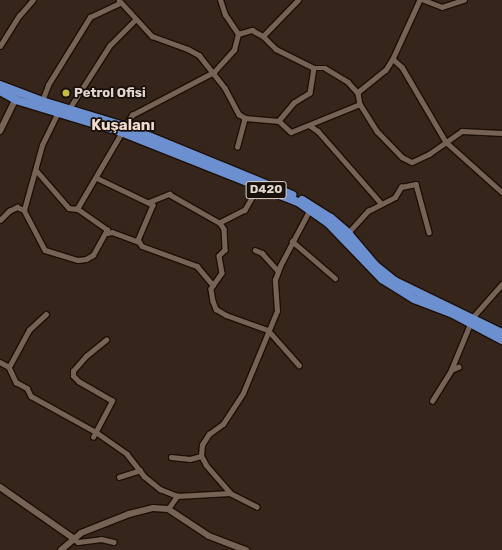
<!DOCTYPE html>
<meta charset="utf-8">
<style>
body{margin:0}
#map{position:relative;width:502px;height:550px;overflow:hidden;background:#36251a;font-family:Rubik,sans-serif}
div>[style]{position:absolute}
.roads{filter:drop-shadow(1px 0 #1d0e05) drop-shadow(-1px 0 #1d0e05) drop-shadow(0 1px #1d0e05) drop-shadow(0 -1px #1d0e05)}
.minor>*{height:4.5px;margin:-2.25px;padding:0 2.25px;transform-origin:2.25px;border-radius:2.25px;background:#766356}
.tertiary>*{height:6px;margin:-3px;padding:0 3px;transform-origin:3px;border-radius:3px;background:#766356}
.trunk>*{height:8px;margin:-4px;padding:0 4px;transform-origin:4px;border-radius:4px;background:#6c90cf}
.dots>*{width:11px;height:11px;translate:-50% -50%;box-sizing:border-box;border:2px solid #18100b;border-radius:50%}
span{translate:-50% -50%;white-space:nowrap;text-align:center;line-height:1.15;-webkit-text-stroke:3.5px #18100b;paint-order:stroke}
.shield-label span{padding:1px 3px;background:#18100b;border:1px solid;border-radius:3px;-webkit-text-stroke-width:0}
.shield-label{font-size:12px;color:#e2d6cf;font-weight:700}
.poi-label{font-size:13px;color:#e2d6cf;font-weight:700}
.left{translate:0 -50%;text-align:left}
.quarter-label{font-size:15px;color:#f2dbcd;font-weight:700}
</style>
<div id="map">
<div class="roads">
<div class="minor">
<i style="left:119px;top:0;width:49px;rotate:47.5deg"></i>
<i style="left:152px;top:36px;width:38px;rotate:20deg"></i>
<i style="left:188px;top:49px;width:13px;rotate:29deg"></i>
<i style="left:199px;top:55px;width:42px;rotate:51.8deg"></i>
<i style="left:225px;top:88px;width:30px;rotate:62deg"></i>
<i style="left:239px;top:114px;width:7px;rotate:34deg"></i>
<i style="left:245px;top:118px;width:34px;rotate:5deg"></i>
<i style="left:279px;top:121px;width:16px;rotate:43deg"></i>
<i style="left:291px;top:132px;width:74px;rotate:-22.1deg"></i>
<i style="left:420px;top:0;width:65px;rotate:114.6deg"></i>
<i style="left:393px;top:59px;width:13px;rotate:122deg"></i>
<i style="left:386px;top:70px;width:36px;rotate:141deg"></i>
<i style="left:358px;top:93px;width:11px;rotate:80deg"></i>
<i style="left:360px;top:104px;width:32px;rotate:58deg"></i>
<i style="left:377px;top:131px;width:36px;rotate:46deg"></i>
<i style="left:402px;top:157px;width:11px;rotate:27deg"></i>
<i style="left:412px;top:162px;width:19px;rotate:-25deg"></i>
<i style="left:429px;top:154px;width:40px;rotate:-34.9deg"></i>
<i style="left:462px;top:131px;width:40px;rotate:2.9deg"></i>
<i style="left:424px;top:0;width:19px;rotate:21deg"></i>
<i style="left:442px;top:7px;width:23px;rotate:-18deg"></i>
<i style="left:238px;top:34px;width:15px;rotate:-16deg"></i>
<i style="left:252px;top:30px;width:13px;rotate:29deg"></i>
<i style="left:263px;top:36px;width:18px;rotate:45deg"></i>
<i style="left:276px;top:49px;width:42px;rotate:26.6deg"></i>
<i style="left:314px;top:68px;width:25px;rotate:99deg"></i>
<i style="left:310px;top:93px;width:19px;rotate:148deg"></i>
<i style="left:294px;top:103px;width:23px;rotate:130deg"></i>
<i style="left:263px;top:36px;width:50px;rotate:-45.8deg"></i>
<i style="left:0;top:46px;width:36px;rotate:-58deg"></i>
<i style="left:19px;top:16px;width:21px;rotate:-49deg"></i>
<i style="left:393px;top:59px;width:12px;rotate:42deg"></i>
<i style="left:402px;top:67px;width:87px;rotate:59.6deg"></i>
<i style="left:446px;top:142px;width:75px;rotate:41.8deg"></i>
<i style="left:314px;top:68px;width:11px"></i>
<i style="left:325px;top:68px;width:27px;rotate:31deg"></i>
<i style="left:348px;top:82px;width:15px;rotate:48deg"></i>
<i style="left:42px;top:101px;width:17px;rotate:-69deg"></i>
<i style="left:48px;top:85px;width:80px;rotate:-58.3deg"></i>
<i style="left:90px;top:17px;width:33px;rotate:-25deg"></i>
<i style="left:69px;top:109px;width:76px;rotate:-57.4deg"></i>
<i style="left:110px;top:45px;width:35px;rotate:-45deg"></i>
<i style="left:309px;top:125px;width:11px;rotate:34deg"></i>
<i style="left:318px;top:131px;width:96px;rotate:48.8deg"></i>
<i style="left:237px;top:147px;width:30px;rotate:-75deg"></i>
<i style="left:36px;top:170px;width:50px;rotate:49deg"></i>
<i style="left:69px;top:208px;width:8px;rotate:7deg"></i>
<i style="left:77px;top:209px;width:109px;rotate:-59.7deg"></i>
<i style="left:132px;top:115px;width:93px;rotate:-27.7deg"></i>
<i style="left:214px;top:72px;width:30px;rotate:-48deg"></i>
<i style="left:234px;top:50px;width:16px;rotate:-76deg"></i>
<i style="left:238px;top:34px;width:23px;rotate:-124deg"></i>
<i style="left:225px;top:15px;width:16px;rotate:-108deg"></i>
<i style="left:97px;top:178px;width:62px;rotate:25.7deg"></i>
<i style="left:153px;top:205px;width:38px;rotate:113deg"></i>
<i style="left:138px;top:240px;width:7px;rotate:56deg"></i>
<i style="left:142px;top:246px;width:59px;rotate:20deg"></i>
<i style="left:197px;top:266px;width:25px;rotate:50deg"></i>
<i style="left:259px;top:186px;width:28px;rotate:120deg"></i>
<i style="left:245px;top:210px;width:28px;rotate:153deg"></i>
<i style="left:220px;top:223px;width:7px;rotate:56deg"></i>
<i style="left:224px;top:229px;width:21px;rotate:87deg"></i>
<i style="left:225px;top:250px;width:8px;rotate:135deg"></i>
<i style="left:219px;top:256px;width:17px;rotate:80deg"></i>
<i style="left:222px;top:273px;width:19px;rotate:125deg"></i>
<i style="left:211px;top:289px;width:12px;rotate:81deg"></i>
<i style="left:213px;top:301px;width:9px;rotate:69deg"></i>
<i style="left:216px;top:309px;width:12px;rotate:31deg"></i>
<i style="left:226px;top:315px;width:45px;rotate:19.7deg"></i>
<i style="left:268px;top:330px;width:47px;rotate:48.5deg"></i>
<i style="left:149px;top:202px;width:22px;rotate:-22deg"></i>
<i style="left:169px;top:194px;width:59px;rotate:29.6deg"></i>
<i style="left:24px;top:210px;width:67px;rotate:-74.5deg"></i>
<i style="left:42px;top:145px;width:37px;rotate:-64deg"></i>
<i style="left:0;top:220px;width:13px;rotate:-45deg"></i>
<i style="left:9px;top:211px;width:9px;rotate:-27deg"></i>
<i style="left:17px;top:207px;width:8px;rotate:23deg"></i>
<i style="left:24px;top:210px;width:45px;rotate:62.3deg"></i>
<i style="left:45px;top:250px;width:34px;rotate:17deg"></i>
<i style="left:78px;top:260px;width:8px;rotate:-7deg"></i>
<i style="left:86px;top:259px;width:8px;rotate:-30deg"></i>
<i style="left:93px;top:255px;width:29px;rotate:-61deg"></i>
<i style="left:107px;top:230px;width:37px;rotate:-145deg"></i>
<i style="left:107px;top:233px;width:5px;rotate:-11deg"></i>
<i style="left:112px;top:232px;width:29px;rotate:20deg"></i>
<i style="left:348px;top:233px;width:30px;rotate:-48deg"></i>
<i style="left:368px;top:211px;width:30px;rotate:-27deg"></i>
<i style="left:395px;top:197px;width:12px;rotate:-59deg"></i>
<i style="left:401px;top:187px;width:15px;rotate:-11deg"></i>
<i style="left:416px;top:184px;width:50px;rotate:74.8deg"></i>
<i style="left:292px;top:241px;width:57px;rotate:40.7deg"></i>
<i style="left:255px;top:250px;width:8px;rotate:23deg"></i>
<i style="left:262px;top:253px;width:24px;rotate:48deg"></i>
<i style="left:0;top:362px;width:10px;rotate:29deg"></i>
<i style="left:9px;top:367px;width:17px;rotate:65deg"></i>
<i style="left:16px;top:382px;width:13px;rotate:29deg"></i>
<i style="left:27px;top:388px;width:9px;rotate:63deg"></i>
<i style="left:31px;top:396px;width:74px;rotate:29deg"></i>
<i style="left:96px;top:432px;width:38px;rotate:35deg"></i>
<i style="left:127px;top:454px;width:28px;rotate:52deg"></i>
<i style="left:144px;top:476px;width:21px;rotate:39deg"></i>
<i style="left:160px;top:489px;width:18px;rotate:22deg"></i>
<i style="left:177px;top:496px;width:53px;rotate:-3.2deg"></i>
<i style="left:230px;top:493px;width:37px;rotate:-131deg"></i>
<i style="left:206px;top:465px;width:10px;rotate:-119deg"></i>
<i style="left:201px;top:456px;width:11px;rotate:-85deg"></i>
<i style="left:202px;top:445px;width:13px;rotate:-58deg"></i>
<i style="left:209px;top:434px;width:17px;rotate:-36deg"></i>
<i style="left:223px;top:424px;width:37px;rotate:-57deg"></i>
<i style="left:243px;top:393px;width:89px;rotate:-67.5deg"></i>
<i style="left:277px;top:311px;width:31px;rotate:-94deg"></i>
<i style="left:275px;top:280px;width:15px;rotate:-70deg"></i>
<i style="left:280px;top:266px;width:64px;rotate:-62.2deg"></i>
<i style="left:9px;top:367px;width:42px;rotate:-61.6deg"></i>
<i style="left:29px;top:330px;width:23px;rotate:-43deg"></i>
<i style="left:451px;top:370px;width:8px;rotate:-23deg"></i>
<i style="left:432px;top:401px;width:36px;rotate:-58deg"></i>
<i style="left:451px;top:370px;width:57px;rotate:-67.5deg"></i>
<i style="left:473px;top:317px;width:44px;rotate:-48.7deg"></i>
<i style="left:93px;top:437px;width:41px;rotate:-62.2deg"></i>
<i style="left:112px;top:401px;width:38px;rotate:-150deg"></i>
<i style="left:79px;top:382px;width:8px;rotate:-135deg"></i>
<i style="left:73px;top:376px;width:5px;rotate:-90deg"></i>
<i style="left:73px;top:371px;width:20px;rotate:-49deg"></i>
<i style="left:86px;top:356px;width:26px;rotate:-39deg"></i>
<i style="left:171px;top:457px;width:19px;rotate:6deg"></i>
<i style="left:190px;top:459px;width:11px;rotate:-15deg"></i>
<i style="left:119px;top:477px;width:22px;rotate:-18deg"></i>
<i style="left:230px;top:493px;width:30px;rotate:27deg"></i>
<i style="left:168px;top:509px;width:16px;rotate:-55deg"></i>
<i style="left:73px;top:538px;width:6px;rotate:39deg"></i>
<i style="left:78px;top:542px;width:23px;rotate:-7deg"></i>
<i style="left:101px;top:539px;width:13px;rotate:13deg"></i>
</div>
<div class="tertiary">
<i style="left:0;top:131px;width:39px;rotate:-64deg"></i>
<i style="left:0;top:487px;width:89px;rotate:34.9deg"></i>
<i style="left:61px;top:550px;width:26px;rotate:-40deg"></i>
<i style="left:81px;top:533px;width:52px;rotate:-21.6deg"></i>
<i style="left:129px;top:514px;width:25px;rotate:-14deg"></i>
<i style="left:153px;top:508px;width:15px;rotate:4deg"></i>
<i style="left:168px;top:509px;width:49px;rotate:33.4deg"></i>
<i style="left:209px;top:536px;width:40px;rotate:21deg"></i>
</div>
<div class="trunk">
<i style="left:0;top:85px;width:45px;rotate:20.9deg"></i>
<i style="left:42px;top:101px;width:86px;rotate:17deg"></i>
<i style="left:124px;top:126px;width:182px;rotate:22.3deg"></i>
<i style="left:0;top:91px;width:18px;rotate:29deg"></i>
<i style="left:16px;top:100px;width:110px;rotate:16.9deg"></i>
<i style="left:121px;top:132px;width:190px;rotate:21.6deg"></i>
<i style="left:298px;top:202px;width:37px;rotate:35deg"></i>
<i style="left:328px;top:223px;width:78px;rotate:46deg"></i>
<i style="left:382px;top:279px;width:38px;rotate:32deg"></i>
<i style="left:414px;top:299px;width:40px;rotate:21deg"></i>
<i style="left:451px;top:313px;width:58px;rotate:27.9deg"></i>
<i style="left:302px;top:200px;width:34px;rotate:32deg"></i>
<i style="left:331px;top:218px;width:23px;rotate:41deg"></i>
<i style="left:348px;top:233px;width:42px;rotate:49.8deg"></i>
<i style="left:375px;top:265px;width:26px;rotate:39deg"></i>
<i style="left:395px;top:281px;width:119px;rotate:25.9deg"></i>
</div>
</div>
<div class="dots">
<i style="left:66px;top:93px;background:#c4bd3e"></i>
</div>
<div class="shield-label">
<span style="left:266px;top:190px">D420</span>
</div>
<div class="poi-label">
<span class="left" style="left:74px;top:93px">Petrol Ofisi</span>
</div>
<div class="quarter-label">
<span style="left:123px;top:126px">Kuşalanı</span>
</div>
</div>
